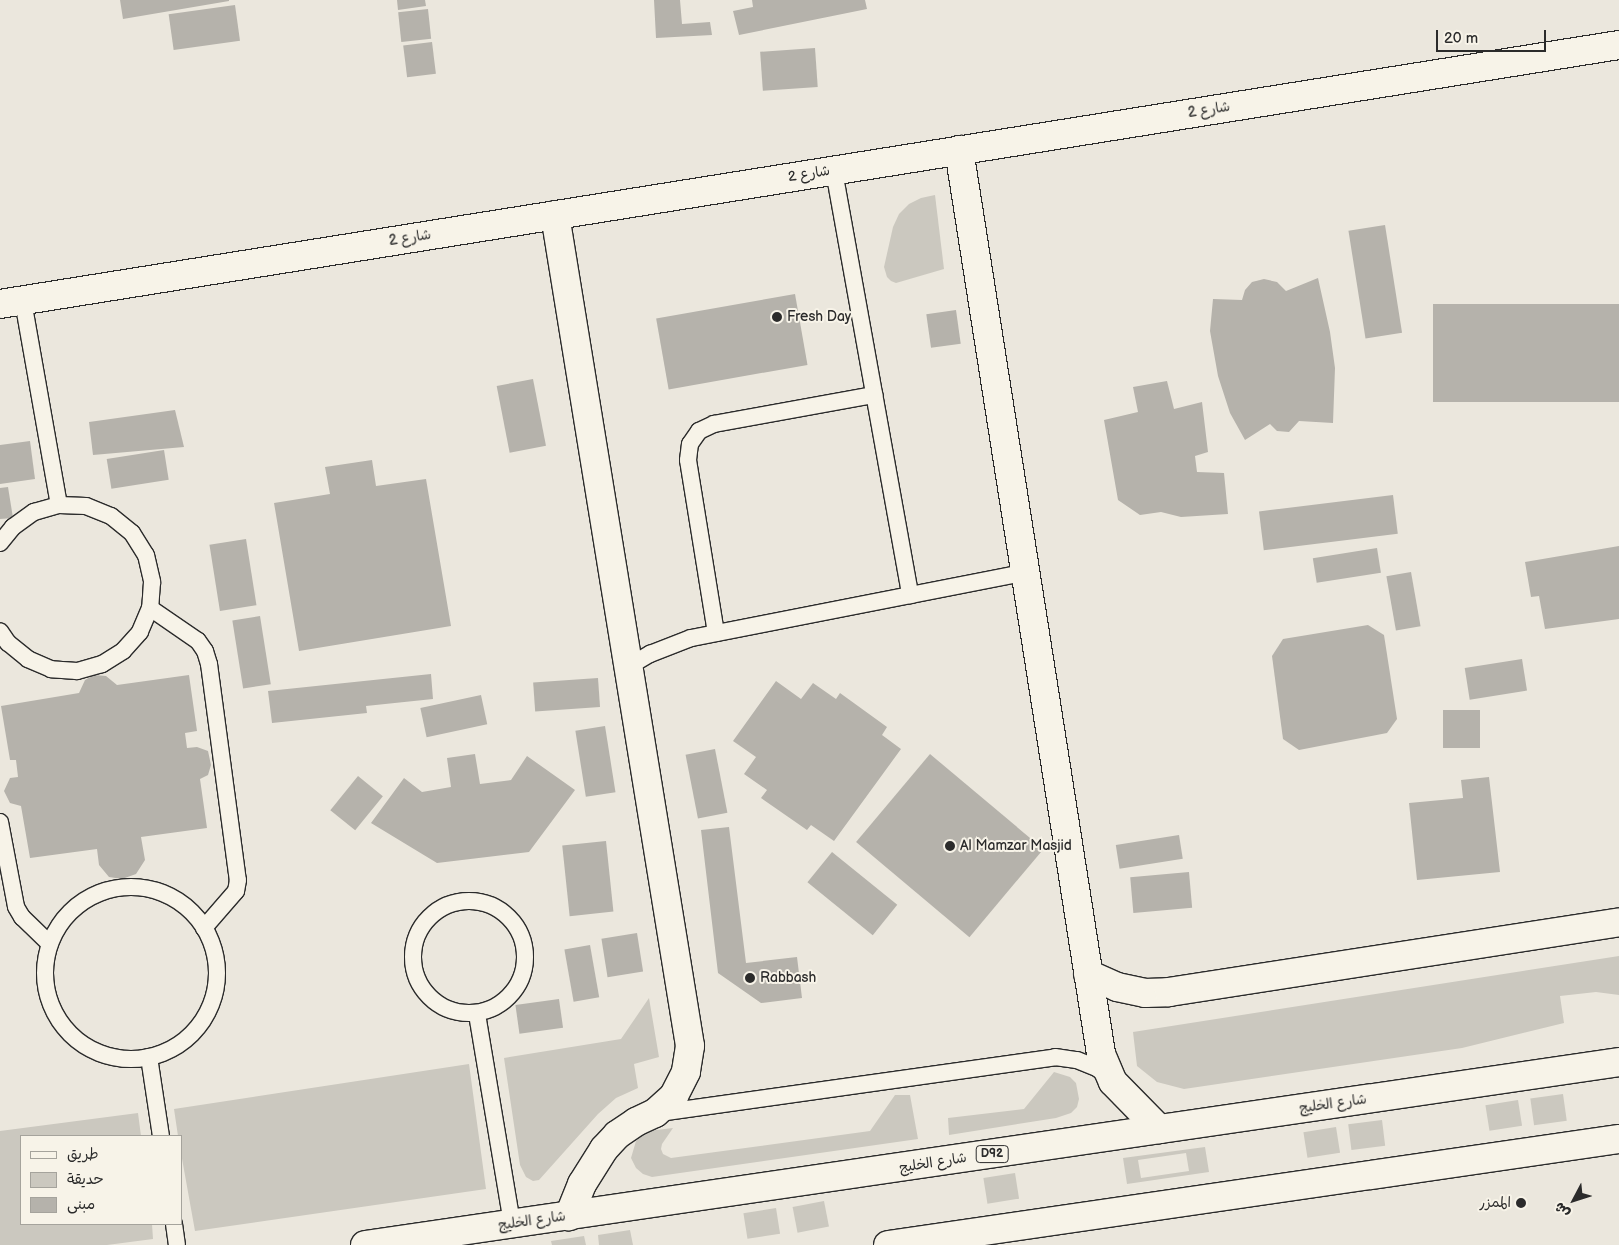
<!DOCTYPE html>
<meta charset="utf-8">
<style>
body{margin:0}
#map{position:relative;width:1619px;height:1245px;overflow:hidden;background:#ebe7dd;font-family:"Balsamiq Sans","Playpen Sans Arabic",sans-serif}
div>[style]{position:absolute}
.green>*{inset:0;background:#cbc8bf;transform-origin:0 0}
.building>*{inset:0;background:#b5b2ab;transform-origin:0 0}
.roads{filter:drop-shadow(1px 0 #2b2b2b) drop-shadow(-1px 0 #2b2b2b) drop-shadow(0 1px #2b2b2b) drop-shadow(0 -1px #2b2b2b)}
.lane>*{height:16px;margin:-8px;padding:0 8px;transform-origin:8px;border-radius:8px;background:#f7f3e8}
.lane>.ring{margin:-8px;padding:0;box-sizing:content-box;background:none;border:16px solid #f7f3e8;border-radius:50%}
.street>*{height:28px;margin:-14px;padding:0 14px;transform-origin:14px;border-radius:14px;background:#f7f3e8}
.primary>*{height:28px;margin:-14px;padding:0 14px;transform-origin:14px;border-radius:14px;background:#f7f3e8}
.dots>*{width:14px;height:14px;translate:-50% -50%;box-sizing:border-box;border:2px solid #f7f3e8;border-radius:50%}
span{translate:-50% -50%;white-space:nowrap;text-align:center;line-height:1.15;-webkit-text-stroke:4px #f7f3e8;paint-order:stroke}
.shield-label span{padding:1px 4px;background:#f7f3e8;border:1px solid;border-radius:4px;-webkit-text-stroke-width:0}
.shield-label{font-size:12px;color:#2b2b2b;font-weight:700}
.street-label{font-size:14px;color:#2b2b2b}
.poi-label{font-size:14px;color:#2b2b2b}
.left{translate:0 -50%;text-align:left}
.right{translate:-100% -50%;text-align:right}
.legend{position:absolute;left:20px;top:1135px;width:162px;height:90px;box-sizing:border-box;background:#f7f3e8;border:1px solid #a5a39c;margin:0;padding:6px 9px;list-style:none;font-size:15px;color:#2b2b2b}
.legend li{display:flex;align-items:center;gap:10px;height:25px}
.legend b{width:25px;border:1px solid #a5a39c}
.north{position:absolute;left:1549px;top:1175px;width:50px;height:50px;-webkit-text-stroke:4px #f7f3e8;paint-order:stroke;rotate:230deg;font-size:14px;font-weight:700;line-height:20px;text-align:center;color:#2b2b2b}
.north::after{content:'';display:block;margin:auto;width:18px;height:22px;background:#2b2b2b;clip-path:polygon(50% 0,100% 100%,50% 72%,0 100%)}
.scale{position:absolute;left:1436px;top:30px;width:110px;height:22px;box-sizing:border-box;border:2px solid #2b2b2b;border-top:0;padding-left:6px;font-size:15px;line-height:18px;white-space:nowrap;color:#2b2b2b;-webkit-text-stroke:4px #f7f3e8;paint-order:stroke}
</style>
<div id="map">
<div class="green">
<i style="clip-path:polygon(935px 195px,944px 269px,896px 283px,891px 281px,887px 277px,884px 267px,893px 227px,899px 214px,909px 204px,921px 198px)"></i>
<i style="clip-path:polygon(1619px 956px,1619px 995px,1596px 992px,1560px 996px,1564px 1023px,1462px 1048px,1184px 1089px,1157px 1082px,1137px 1066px,1133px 1032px)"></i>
<i style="clip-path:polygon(649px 998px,659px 1057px,634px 1064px,638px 1088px,616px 1098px,598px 1114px,539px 1180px,533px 1181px,526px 1177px,520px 1165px,504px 1058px,621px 1039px)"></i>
<i style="clip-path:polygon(469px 1064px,486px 1189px,195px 1231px,181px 1153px,181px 1136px,178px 1136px,174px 1109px)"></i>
<i style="clip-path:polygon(1054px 1072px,1070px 1077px,1076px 1083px,1079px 1099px,1077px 1107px,1071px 1113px,1056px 1118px,949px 1135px,948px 1118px,1024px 1109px)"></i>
<i style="left:1563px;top:1094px;width:27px;height:33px;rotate:82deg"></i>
<i style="clip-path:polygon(895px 1095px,910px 1095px,918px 1139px,652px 1177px,643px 1174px,636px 1168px,631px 1158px,636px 1141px,648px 1131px,673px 1128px,662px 1144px,661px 1149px,663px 1154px,671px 1158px,870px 1131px)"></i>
<i style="left:1518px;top:1100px;width:26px;height:33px;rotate:81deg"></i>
<i style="clip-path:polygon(138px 1113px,141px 1136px,21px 1136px,21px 1224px,152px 1224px,153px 1239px,107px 1245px,0 1245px,0 1131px)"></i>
<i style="left:1382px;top:1120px;width:26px;height:34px;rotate:83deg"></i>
<i style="left:1336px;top:1127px;width:26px;height:33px;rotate:81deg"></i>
<i style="clip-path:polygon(evenodd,1205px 1147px,1209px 1172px,1127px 1184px,1123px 1158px,1205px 1147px,1186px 1153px,1189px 1171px,1141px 1178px,1138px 1160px,1186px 1153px)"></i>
<i style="left:1015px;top:1173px;width:26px;height:32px;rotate:81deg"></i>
<i style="left:824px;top:1201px;width:26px;height:32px;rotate:79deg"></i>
<i style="left:776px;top:1208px;width:26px;height:33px;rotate:81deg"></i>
<i style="clip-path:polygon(630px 1230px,633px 1245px,599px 1245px,598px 1235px)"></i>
<i style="clip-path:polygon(584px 1236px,586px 1245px,552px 1245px,551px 1241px)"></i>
</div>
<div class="building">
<i style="clip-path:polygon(120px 0,229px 0,229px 1px,123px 19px)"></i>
<i style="clip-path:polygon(397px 0,425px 0,426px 6px,398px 10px)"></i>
<i style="clip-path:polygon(654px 0,680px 0,682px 24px,710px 22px,712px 35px,656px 38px)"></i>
<i style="clip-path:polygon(752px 0,865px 0,867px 9px,739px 35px,733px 11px,753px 7px)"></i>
<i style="left:235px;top:5px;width:36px;height:67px;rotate:82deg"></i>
<i style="left:428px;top:9px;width:30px;height:30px;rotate:84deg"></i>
<i style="left:432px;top:42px;width:32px;height:29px;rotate:83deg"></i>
<i style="left:815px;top:48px;width:39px;height:55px;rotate:86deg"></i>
<i style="left:1385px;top:225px;width:109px;height:37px;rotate:81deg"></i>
<i style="clip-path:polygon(1318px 278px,1330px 332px,1335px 368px,1333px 423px,1299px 421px,1289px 432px,1277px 431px,1270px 424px,1245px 440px,1230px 413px,1218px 376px,1210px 331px,1213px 299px,1242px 300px,1245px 290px,1252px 282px,1264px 279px,1277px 282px,1286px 291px)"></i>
<i style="left:795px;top:294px;width:72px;height:141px;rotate:80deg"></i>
<i style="left:1619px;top:304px;width:98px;height:186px;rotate:90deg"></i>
<i style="left:956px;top:310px;width:34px;height:30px;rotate:82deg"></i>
<i style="left:533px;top:379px;width:68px;height:37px;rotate:79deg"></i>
<i style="clip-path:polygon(1167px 381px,1174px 409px,1202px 402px,1208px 452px,1195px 456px,1197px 472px,1224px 473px,1228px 514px,1181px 517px,1161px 512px,1140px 515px,1118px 500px,1104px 420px,1138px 412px,1133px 387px)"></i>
<i style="clip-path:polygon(175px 410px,184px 447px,93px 455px,89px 422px)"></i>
<i style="clip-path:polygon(30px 441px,35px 479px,0 484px,0 445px)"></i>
<i style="left:164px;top:450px;width:30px;height:58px;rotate:81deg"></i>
<i style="clip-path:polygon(372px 460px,376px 486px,426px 479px,451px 626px,299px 651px,274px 503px,330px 494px,325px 467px)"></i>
<i style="clip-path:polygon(8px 487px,13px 518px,0 519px,0 488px)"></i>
<i style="left:1393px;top:495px;width:39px;height:135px;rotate:83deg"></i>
<i style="left:246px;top:539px;width:67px;height:37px;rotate:81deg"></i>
<i style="clip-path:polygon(1619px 546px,1619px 619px,1545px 629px,1539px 596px,1531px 597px,1525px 562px)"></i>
<i style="left:1377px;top:548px;width:25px;height:65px;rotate:81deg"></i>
<i style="left:1411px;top:572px;width:55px;height:25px;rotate:80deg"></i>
<i style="left:260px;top:616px;width:69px;height:28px;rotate:81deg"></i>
<i style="clip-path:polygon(1368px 625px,1384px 635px,1397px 719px,1387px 733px,1299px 750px,1283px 739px,1272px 656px,1283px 639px)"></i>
<i style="left:1522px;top:659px;width:32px;height:58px;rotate:81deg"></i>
<i style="clip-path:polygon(431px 674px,433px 699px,366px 706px,367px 713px,272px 723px,268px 691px)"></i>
<i style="clip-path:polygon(94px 675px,106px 676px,117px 685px,189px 675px,197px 731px,185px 733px,187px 748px,197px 747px,208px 751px,211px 765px,208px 775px,200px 779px,207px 828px,141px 837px,145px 860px,136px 874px,122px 879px,109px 877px,99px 865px,97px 849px,30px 858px,21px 806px,10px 803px,4px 791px,10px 778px,18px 777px,16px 760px,10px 760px,1px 706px,79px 693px,85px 680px)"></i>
<i style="left:598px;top:678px;width:29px;height:65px;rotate:86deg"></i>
<i style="clip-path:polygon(776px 681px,801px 699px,813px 683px,836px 699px,840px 693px,887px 727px,882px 735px,901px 749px,834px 841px,811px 825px,807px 830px,761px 798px,767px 790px,744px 774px,756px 757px,733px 741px)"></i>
<i style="left:481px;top:695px;width:30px;height:62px;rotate:78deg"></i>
<i style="left:1480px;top:710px;width:38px;height:37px;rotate:90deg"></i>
<i style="left:605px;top:726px;width:67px;height:30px;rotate:81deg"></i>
<i style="left:715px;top:749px;width:65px;height:30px;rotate:79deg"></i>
<i style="clip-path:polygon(475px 754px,480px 784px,511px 780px,527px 756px,575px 790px,529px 852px,437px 863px,371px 823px,404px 778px,422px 792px,451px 787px,447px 758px)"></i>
<i style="left:930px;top:754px;width:148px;height:115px;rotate:40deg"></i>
<i style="left:358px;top:776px;width:32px;height:44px;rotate:39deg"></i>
<i style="clip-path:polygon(1489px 777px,1500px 872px,1417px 880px,1409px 803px,1463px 798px,1461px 780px)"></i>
<i style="clip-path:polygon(729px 827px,746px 963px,797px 957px,802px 998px,761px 1003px,718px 973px,701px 830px)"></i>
<i style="left:1179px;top:835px;width:24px;height:64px;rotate:81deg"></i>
<i style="left:606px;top:841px;width:71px;height:44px;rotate:84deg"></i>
<i style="left:832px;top:852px;width:84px;height:39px;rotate:39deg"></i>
<i style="left:1189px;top:872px;width:36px;height:59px;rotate:85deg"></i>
<i style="left:637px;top:933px;width:39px;height:36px;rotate:81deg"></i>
<i style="left:590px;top:945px;width:53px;height:26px;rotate:80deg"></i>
<i style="left:559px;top:999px;width:29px;height:44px;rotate:82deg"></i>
</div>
<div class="roads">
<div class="lane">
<i style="left:834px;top:171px;width:431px;rotate:79.8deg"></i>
<i style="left:23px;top:301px;width:207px;rotate:80deg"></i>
<i style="left:0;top:543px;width:21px;rotate:-51deg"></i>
<i style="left:13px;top:527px;width:26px;rotate:-36deg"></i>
<i style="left:34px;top:512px;width:26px;rotate:-16deg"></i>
<i style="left:59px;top:505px;width:27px;rotate:2deg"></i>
<i style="left:86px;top:506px;width:27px;rotate:22deg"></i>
<i style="left:111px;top:516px;width:27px;rotate:39deg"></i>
<i style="left:132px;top:533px;width:26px;rotate:58deg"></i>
<i style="left:146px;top:555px;width:28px;rotate:77deg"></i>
<i style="left:152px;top:582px;width:26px;rotate:94deg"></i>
<i style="left:150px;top:608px;width:26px;rotate:113deg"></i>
<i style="left:140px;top:632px;width:25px;rotate:132deg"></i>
<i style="left:123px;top:651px;width:25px;rotate:148deg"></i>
<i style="left:102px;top:664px;width:26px;rotate:164deg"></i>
<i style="left:77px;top:671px;width:26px;rotate:-176deg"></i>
<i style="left:51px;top:669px;width:25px;rotate:-157deg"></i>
<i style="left:28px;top:659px;width:26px;rotate:-141deg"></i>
<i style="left:8px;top:643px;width:14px;rotate:-124deg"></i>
<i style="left:150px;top:608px;width:58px;rotate:34.5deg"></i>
<i style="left:198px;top:641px;width:12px;rotate:55deg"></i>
<i style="left:205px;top:651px;width:14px;rotate:73deg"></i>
<i style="left:209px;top:664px;width:218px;rotate:82.4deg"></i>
<i style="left:238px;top:880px;width:11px;rotate:100deg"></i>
<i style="left:236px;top:891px;width:49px;rotate:130.9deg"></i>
<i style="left:716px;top:633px;width:175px;rotate:-99.2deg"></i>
<i style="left:688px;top:460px;width:16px;rotate:-83deg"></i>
<i style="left:690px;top:444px;width:16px;rotate:-55deg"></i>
<i style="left:699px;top:431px;width:17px;rotate:-25deg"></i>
<i style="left:714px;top:424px;width:163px;rotate:-10.3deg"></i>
<i style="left:628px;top:667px;width:26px;rotate:-31deg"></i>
<i style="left:650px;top:654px;width:44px;rotate:-21.3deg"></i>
<i style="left:691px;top:638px;width:341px;rotate:-11.1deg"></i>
<i style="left:0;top:822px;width:86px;rotate:79.3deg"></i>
<i style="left:16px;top:907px;width:12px;rotate:59deg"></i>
<i style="left:22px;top:917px;width:37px;rotate:44deg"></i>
<i class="ring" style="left:45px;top:887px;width:156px;height:156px"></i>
<i class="ring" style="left:413px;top:901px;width:96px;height:96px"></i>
<i style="left:477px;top:1014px;width:213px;rotate:80.5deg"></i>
<i style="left:149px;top:1057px;width:80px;rotate:81.4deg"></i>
<i style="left:659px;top:1113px;width:400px;rotate:-8deg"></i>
<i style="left:1055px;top:1057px;width:22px;rotate:8deg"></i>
<i style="left:1077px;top:1060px;width:22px;rotate:22deg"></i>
<i style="left:1097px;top:1068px;width:14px;rotate:39deg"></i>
<i style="left:174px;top:1224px;width:21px;rotate:82deg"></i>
</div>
<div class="street">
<i style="left:959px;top:150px;width:915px;rotate:81.07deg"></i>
<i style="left:1101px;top:1054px;width:30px;rotate:67deg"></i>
<i style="left:1113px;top:1082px;width:66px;rotate:45.6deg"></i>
<i style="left:555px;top:215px;width:842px;rotate:80.77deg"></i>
<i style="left:690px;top:1046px;width:26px;rotate:99deg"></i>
<i style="left:686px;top:1072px;width:27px;rotate:117deg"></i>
<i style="left:674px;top:1096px;width:25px;rotate:138deg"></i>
<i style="left:655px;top:1113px;width:21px;rotate:155deg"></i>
<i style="left:636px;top:1122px;width:23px;rotate:146deg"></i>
<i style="left:617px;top:1135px;width:19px;rotate:133deg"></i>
<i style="left:604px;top:1149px;width:41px;rotate:122.2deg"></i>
<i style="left:582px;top:1184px;width:35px;rotate:112deg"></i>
<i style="left:0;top:304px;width:1640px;rotate:-9.09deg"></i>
<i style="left:1088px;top:974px;width:32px;rotate:24deg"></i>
<i style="left:1117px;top:987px;width:29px;rotate:12deg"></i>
<i style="left:1145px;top:993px;width:24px;rotate:-2deg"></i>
<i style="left:1169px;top:992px;width:455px;rotate:-8.8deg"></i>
</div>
<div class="primary">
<i style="left:365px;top:1245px;width:1267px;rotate:-8.3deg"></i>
<i style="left:888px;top:1245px;width:739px;rotate:-8.25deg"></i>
</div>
</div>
<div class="dots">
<i style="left:777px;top:317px;background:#2b2b2b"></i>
<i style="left:950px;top:846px;background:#2b2b2b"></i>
<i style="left:750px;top:978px;background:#2b2b2b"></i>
<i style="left:1521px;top:1203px;background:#2b2b2b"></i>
</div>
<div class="shield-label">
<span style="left:992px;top:1154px">D92</span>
</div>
<div class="street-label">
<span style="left:1209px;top:110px;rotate:-9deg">شارع 2</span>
<span style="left:809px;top:174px;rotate:-9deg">شارع 2</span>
<span style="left:410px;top:238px;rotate:-9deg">شارع 2</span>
<span style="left:1333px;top:1104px;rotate:-8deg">شارع الخليج</span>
<span style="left:933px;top:1163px;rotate:-9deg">شارع الخليج</span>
<span style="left:532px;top:1221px;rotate:-8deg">شارع الخليج</span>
</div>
<div class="poi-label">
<span class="left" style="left:787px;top:317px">Fresh Day</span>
<span class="left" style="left:960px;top:846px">Al Mamzar Masjid</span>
<span class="left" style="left:760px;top:978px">Rabbash</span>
<span class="right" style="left:1511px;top:1203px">الممزر</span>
</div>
<ul class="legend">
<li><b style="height:6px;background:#f7f3e8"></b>طريق</li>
<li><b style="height:14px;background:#cbc8bf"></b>حديقة</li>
<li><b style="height:14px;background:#b5b2ab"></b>مبنى</li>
</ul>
<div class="north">ش</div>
<div class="scale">20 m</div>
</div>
